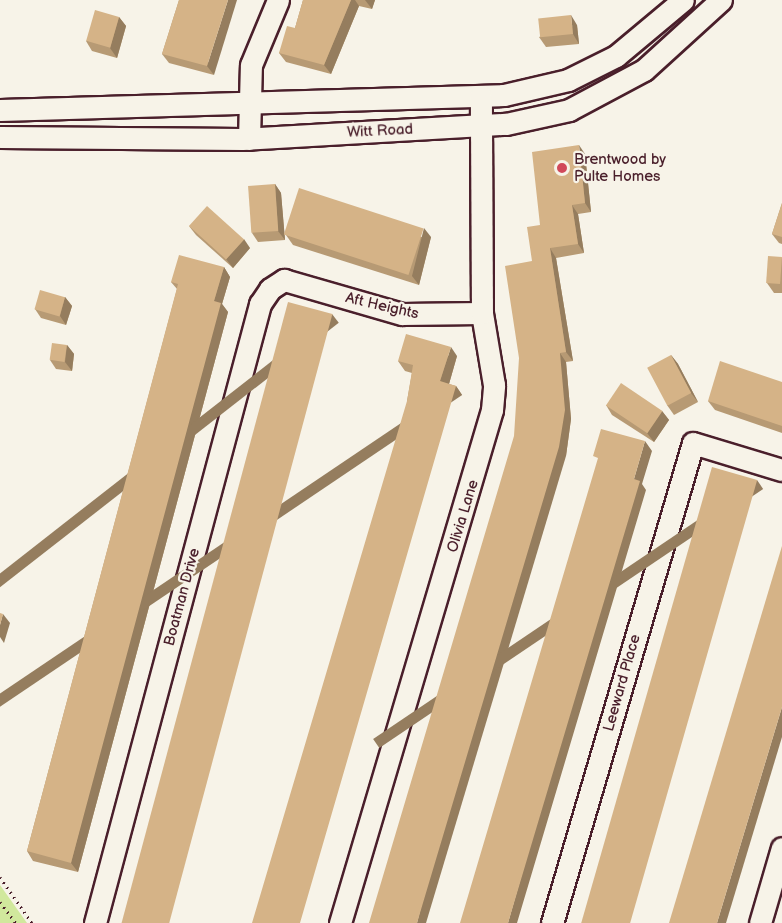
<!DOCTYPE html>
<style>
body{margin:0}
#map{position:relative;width:782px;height:923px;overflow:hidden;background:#f7f3e8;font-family:"Balsamiq Sans",sans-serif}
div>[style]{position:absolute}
.green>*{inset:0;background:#d1e89d}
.path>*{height:3px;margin-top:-1.5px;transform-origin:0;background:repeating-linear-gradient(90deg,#4a1f2b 0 1.5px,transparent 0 6px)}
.roads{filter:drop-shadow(2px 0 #4a1f2b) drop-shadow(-2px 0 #4a1f2b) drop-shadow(0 2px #4a1f2b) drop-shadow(0 -2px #4a1f2b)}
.minor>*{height:21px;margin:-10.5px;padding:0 10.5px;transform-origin:10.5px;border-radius:10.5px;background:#f7f3e8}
.wall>*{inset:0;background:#b79a74}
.shaded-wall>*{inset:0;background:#957d5e;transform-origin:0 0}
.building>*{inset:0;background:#d5b387;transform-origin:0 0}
.dots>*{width:16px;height:16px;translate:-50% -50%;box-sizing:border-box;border:3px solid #f7f3e8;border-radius:50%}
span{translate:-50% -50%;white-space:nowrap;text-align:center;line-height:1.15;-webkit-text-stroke:4.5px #f7f3e8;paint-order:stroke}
.street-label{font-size:15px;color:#4a1f2b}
.poi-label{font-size:15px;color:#4a1f2b}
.left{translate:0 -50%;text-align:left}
</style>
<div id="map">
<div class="green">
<i style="clip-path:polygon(0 885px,27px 923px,0 923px)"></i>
</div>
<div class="path">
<i style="left:0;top:877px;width:56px;rotate:55.2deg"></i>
<i style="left:0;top:902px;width:26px;rotate:53deg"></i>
</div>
<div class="roads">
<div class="minor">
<i style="left:0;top:110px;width:504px;rotate:-1.7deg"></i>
<i style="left:504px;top:95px;width:66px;rotate:-13.2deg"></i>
<i style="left:568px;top:80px;width:54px;rotate:-26.6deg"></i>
<i style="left:616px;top:56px;width:87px;rotate:-39.9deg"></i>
<i style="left:0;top:137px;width:242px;rotate:0.5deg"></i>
<i style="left:242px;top:139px;width:264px;rotate:-3.3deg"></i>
<i style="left:506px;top:124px;width:65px;rotate:-12.5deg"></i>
<i style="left:569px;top:110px;width:85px;rotate:-28.1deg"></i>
<i style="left:644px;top:70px;width:104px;rotate:-42.3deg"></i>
<i style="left:249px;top:139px;width:74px;rotate:-88.5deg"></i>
<i style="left:251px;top:65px;width:70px;rotate:-67.4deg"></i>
<i style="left:95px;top:923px;width:641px;rotate:-75.07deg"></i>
<i style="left:260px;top:304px;width:18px;rotate:-56deg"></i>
<i style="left:270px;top:289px;width:17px;rotate:-33deg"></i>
<i style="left:284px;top:280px;width:123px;rotate:16.1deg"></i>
<i style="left:402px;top:314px;width:80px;rotate:-0.7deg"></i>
<i style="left:340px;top:923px;width:535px;rotate:-73.5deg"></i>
<i style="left:492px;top:410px;width:25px;rotate:-85deg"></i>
<i style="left:494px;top:385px;width:73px;rotate:-99.5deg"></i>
<i style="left:482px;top:313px;width:217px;rotate:-90.3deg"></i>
<i style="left:552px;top:923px;width:500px;rotate:-73.63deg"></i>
<i style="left:693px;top:443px;width:93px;rotate:16.9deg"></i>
<i style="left:760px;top:923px;width:78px;rotate:-73.7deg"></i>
</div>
</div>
<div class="wall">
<i style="clip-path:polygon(179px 0,214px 75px,169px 63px,162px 54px)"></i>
<i style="clip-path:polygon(303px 0,375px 0,372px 9px,359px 6px,331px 74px,286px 62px,279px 53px,295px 28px)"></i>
<i style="clip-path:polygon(119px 17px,126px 26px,117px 58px,92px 51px,86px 41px)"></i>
<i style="clip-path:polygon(577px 25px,579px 44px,546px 47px,539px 37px)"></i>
<i style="clip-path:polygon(585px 154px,591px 212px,578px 214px,584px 253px,556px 258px,573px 361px,566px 362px,571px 419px,566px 456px,532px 261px,540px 225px)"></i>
<i style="clip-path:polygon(275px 184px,281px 193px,285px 240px,258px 242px,252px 233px)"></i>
<i style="clip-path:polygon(782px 203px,782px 244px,779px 243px,772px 234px)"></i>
<i style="clip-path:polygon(189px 226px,250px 248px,233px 268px,196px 235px)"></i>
<i style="clip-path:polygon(286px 235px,431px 237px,419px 285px,293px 245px)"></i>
<i style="clip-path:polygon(782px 257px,782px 293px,774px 293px,767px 283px)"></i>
<i style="clip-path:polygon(224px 267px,230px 277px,222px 304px,228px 312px,78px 872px,33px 861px,27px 851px,177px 289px,171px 282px)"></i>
<i style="clip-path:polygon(65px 297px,72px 306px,66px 325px,41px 318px,35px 309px)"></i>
<i style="clip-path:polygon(67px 345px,74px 354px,72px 371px,56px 369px,50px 360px)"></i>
<i style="clip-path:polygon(671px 355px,678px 364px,698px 402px,674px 415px,667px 405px)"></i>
<i style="clip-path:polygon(457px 356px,449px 384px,456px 386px,462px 395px,407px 401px,412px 373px,405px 371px,398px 361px)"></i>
<i style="clip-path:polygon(782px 382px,782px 433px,715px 410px,708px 401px)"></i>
<i style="clip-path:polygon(606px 405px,662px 411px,669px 420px,654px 442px,612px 415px)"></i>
</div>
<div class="shaded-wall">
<i style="clip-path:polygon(228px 0,237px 0,214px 75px,207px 66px)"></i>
<i style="clip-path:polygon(351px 0,355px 0,359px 6px,331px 74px,324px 65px)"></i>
<i style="clip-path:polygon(365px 0,375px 0,372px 9px)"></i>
<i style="clip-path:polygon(571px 15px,577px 25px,579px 44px,573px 34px)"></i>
<i style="clip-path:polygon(119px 17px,126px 26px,117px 58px,110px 48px)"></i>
<i style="clip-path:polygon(579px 145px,585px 154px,591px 212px,585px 203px)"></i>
<i style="clip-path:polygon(275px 184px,281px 193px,285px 240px,278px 231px)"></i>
<i style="clip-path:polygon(572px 205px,578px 214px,584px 253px,578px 244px)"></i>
<i style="clip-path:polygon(424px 228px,431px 237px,419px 285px,412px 276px)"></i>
<i style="clip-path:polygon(244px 239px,250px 248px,233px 268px,226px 259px)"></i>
<i style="clip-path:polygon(550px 248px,556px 258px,573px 361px,566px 352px)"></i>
<i style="clip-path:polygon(224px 267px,230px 277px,222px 304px,228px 312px,78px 872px,71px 863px,214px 301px)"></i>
<i style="clip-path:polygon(65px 297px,72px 306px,66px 325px,60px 316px)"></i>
<i style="left:332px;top:314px;width:11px;height:630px;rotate:52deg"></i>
<i style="clip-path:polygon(67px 345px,74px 354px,72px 371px,65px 362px)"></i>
<i style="clip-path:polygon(451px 347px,457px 356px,447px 391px,440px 381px)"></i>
<i style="clip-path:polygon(560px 353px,566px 362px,571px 419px,566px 456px,426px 923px,417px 923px)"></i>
<i style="clip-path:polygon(671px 355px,678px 364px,698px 402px,691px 393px)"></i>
<i style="left:456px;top:386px;width:11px;height:559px;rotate:56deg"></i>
<i style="clip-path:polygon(662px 411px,669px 420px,654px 442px,647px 433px)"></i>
<i style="clip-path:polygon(645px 441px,652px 451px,642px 484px,646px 490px,517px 923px,508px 923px,634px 479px)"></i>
<i style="left:757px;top:480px;width:11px;height:463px;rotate:56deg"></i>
<i style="clip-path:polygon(3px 614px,10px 623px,4px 643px,0 637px,0 625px)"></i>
<i style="clip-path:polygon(782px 707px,782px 737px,726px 923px,717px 923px)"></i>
</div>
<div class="building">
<i style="clip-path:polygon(179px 0,228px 0,207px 66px,162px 54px)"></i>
<i style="clip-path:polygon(303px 0,351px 0,324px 65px,279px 53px,287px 26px,295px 28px)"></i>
<i style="left:95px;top:10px;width:25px;height:32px;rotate:16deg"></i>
<i style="left:571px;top:15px;width:19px;height:33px;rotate:84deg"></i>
<i style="clip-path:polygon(579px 145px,585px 203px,572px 205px,578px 244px,550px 248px,566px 352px,560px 353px,565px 410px,559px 447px,417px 923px,369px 923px,514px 436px,519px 358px,505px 266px,532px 261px,527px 227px,540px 225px,532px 152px)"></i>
<i style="left:275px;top:184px;width:47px;height:27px;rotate:86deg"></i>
<i style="left:299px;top:188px;width:131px;height:49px;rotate:18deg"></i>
<i style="clip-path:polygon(782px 203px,782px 237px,772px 234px)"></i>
<i style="left:207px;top:206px;width:50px;height:27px;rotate:42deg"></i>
<i style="clip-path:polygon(179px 255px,224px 267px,214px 301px,221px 303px,71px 863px,27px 851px,178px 284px,171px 282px)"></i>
<i style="left:768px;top:256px;width:14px;height:27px;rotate:4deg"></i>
<i style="left:40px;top:290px;width:26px;height:20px;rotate:16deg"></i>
<i style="left:288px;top:302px;width:46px;height:643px;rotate:15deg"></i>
<i style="clip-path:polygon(406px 334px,451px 347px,440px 381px,456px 386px,300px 923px,252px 923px,407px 401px,413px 365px,398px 361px)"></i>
<i style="left:52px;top:343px;width:15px;height:17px;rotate:8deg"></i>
<i style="left:671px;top:355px;width:43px;height:27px;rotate:62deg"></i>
<i style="clip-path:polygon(720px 361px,782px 382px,782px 426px,708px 401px)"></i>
<i style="left:621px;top:383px;width:50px;height:27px;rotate:34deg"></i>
<i style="clip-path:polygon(601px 429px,645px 441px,634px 479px,640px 481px,508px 923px,460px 923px,598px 458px,593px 456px)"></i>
<i style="left:712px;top:467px;width:47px;height:476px;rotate:16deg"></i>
<i style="clip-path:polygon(782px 546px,782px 707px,717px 923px,669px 923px)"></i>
<i style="clip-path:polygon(0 613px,3px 614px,0 625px)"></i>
</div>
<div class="dots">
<i style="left:562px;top:168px;background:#d1495b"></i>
</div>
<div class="street-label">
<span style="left:380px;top:131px;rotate:-3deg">Witt Road</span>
<span style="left:382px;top:306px;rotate:13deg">Aft Heights</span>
<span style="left:463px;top:516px;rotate:-73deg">Olivia Lane</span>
<span style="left:182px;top:597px;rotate:-75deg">Boatman Drive</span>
<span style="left:622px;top:683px;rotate:-74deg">Leeward Place</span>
</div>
<div class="poi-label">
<span class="left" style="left:574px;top:168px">Brentwood by<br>Pulte Homes</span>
</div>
</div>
